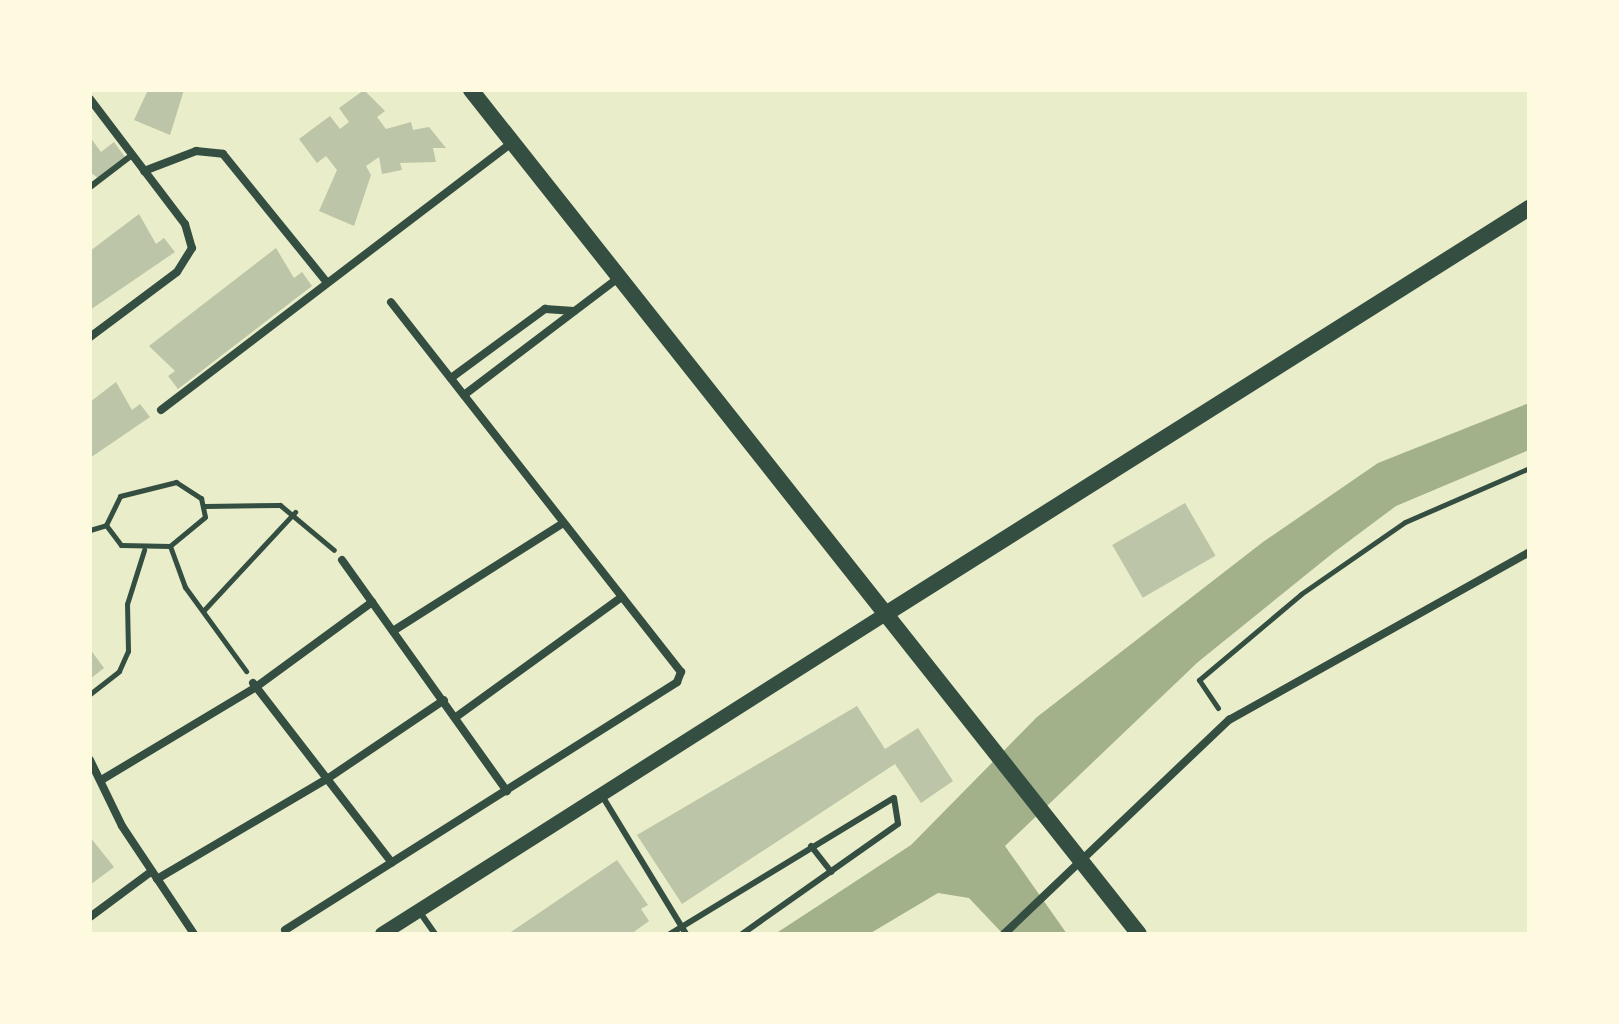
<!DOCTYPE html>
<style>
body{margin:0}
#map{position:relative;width:1619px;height:1024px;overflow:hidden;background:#e9edc9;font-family:Manrope,sans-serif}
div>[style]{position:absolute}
.water>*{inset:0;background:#a3b18a}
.building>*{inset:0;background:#bcc5a7;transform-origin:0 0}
.path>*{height:5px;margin:-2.5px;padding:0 2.5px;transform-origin:2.5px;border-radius:2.5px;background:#344e41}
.service>*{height:6px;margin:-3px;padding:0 3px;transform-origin:3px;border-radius:3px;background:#344e41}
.minor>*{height:8px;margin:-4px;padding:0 4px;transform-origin:4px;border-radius:4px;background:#344e41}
.tertiary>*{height:14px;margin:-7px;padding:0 7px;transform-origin:7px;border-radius:7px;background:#344e41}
.secondary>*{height:16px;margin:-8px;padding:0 8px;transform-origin:8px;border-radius:8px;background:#344e41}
span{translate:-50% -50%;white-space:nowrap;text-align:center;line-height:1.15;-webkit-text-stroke:6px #fefae0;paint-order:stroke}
.frame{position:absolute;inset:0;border:92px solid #fefae0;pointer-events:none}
</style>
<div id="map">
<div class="water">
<i style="clip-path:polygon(1529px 403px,1529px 450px,1396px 506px,1333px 553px,1198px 662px,1005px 846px,1067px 934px,1003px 934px,969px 898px,938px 893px,869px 934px,775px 934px,911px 845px,1037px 717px,1263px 542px,1378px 463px)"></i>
</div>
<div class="building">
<i style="clip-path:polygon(148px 90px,184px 90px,170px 135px,134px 120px)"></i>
<i style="clip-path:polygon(364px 90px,385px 111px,377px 117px,386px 129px,411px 122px,413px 130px,429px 127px,446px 148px,433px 148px,436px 162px,400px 163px,402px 170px,382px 174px,379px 157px,366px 166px,371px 175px,354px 226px,319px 211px,337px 170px,326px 156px,317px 163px,299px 139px,330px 116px,340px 129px,349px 122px,339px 108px)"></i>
<i style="clip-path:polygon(90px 137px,101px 152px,114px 142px,125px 157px,98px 178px,90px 172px)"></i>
<i style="clip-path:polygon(139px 214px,156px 244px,164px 238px,175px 252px,90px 310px,90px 251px)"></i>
<i style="clip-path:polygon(276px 248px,294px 278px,302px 272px,312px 286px,178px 389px,168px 376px,175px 371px,149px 346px)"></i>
<i style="clip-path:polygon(116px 382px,132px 410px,140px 404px,150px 417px,90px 458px,90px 402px)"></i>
<i style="left:1185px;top:503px;width:61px;height:84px;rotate:60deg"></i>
<i style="clip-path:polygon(90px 649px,104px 668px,90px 679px)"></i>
<i style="clip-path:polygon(857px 706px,885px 749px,918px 728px,953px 781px,921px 803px,895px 764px,682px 904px,637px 835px)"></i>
<i style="clip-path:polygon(90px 837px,114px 867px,90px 885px)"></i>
<i style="clip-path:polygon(617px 860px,648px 905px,641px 909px,649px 921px,631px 934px,508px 934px)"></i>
</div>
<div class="path">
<i style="left:176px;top:482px;width:30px;rotate:33deg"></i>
<i style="left:201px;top:498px;width:19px;rotate:78deg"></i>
<i style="left:205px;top:517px;width:45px;rotate:140.4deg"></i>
<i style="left:170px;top:546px;width:49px;rotate:-178.8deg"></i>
<i style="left:121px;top:545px;width:25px;rotate:-127deg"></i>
<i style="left:106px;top:525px;width:32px;rotate:-64deg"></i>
<i style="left:120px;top:496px;width:58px;rotate:-14deg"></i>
<i style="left:205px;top:506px;width:75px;rotate:-0.8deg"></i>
<i style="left:280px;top:505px;width:70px;rotate:39.8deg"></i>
<i style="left:90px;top:530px;width:17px;rotate:-17deg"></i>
<i style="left:170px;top:546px;width:44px;rotate:69.9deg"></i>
<i style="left:185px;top:587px;width:104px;rotate:54deg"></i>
<i style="left:204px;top:610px;width:134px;rotate:-47.1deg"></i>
<i style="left:90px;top:694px;width:37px;rotate:-38deg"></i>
<i style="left:119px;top:671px;width:22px;rotate:-66deg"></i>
<i style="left:128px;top:651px;width:47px;rotate:-91.2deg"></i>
<i style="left:127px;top:604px;width:57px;rotate:-72.5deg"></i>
<i style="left:1218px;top:708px;width:34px;rotate:-124deg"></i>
<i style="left:1199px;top:680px;width:133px;rotate:-40.1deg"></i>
<i style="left:1301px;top:594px;width:126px;rotate:-34.7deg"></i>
<i style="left:1405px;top:522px;width:135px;rotate:-23.5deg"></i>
</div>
<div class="service">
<i style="left:90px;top:187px;width:53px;rotate:-37.3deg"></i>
<i style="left:601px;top:794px;width:164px;rotate:58.7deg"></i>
<i style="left:811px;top:846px;width:33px;rotate:52deg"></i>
<i style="left:419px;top:911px;width:28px;rotate:55deg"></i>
<i style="left:670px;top:934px;width:262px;rotate:-31.3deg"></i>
<i style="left:894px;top:798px;width:26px;rotate:81deg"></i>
<i style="left:898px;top:824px;width:191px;rotate:144.8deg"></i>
</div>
<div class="minor">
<i style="left:90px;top:99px;width:157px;rotate:52.8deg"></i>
<i style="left:185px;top:224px;width:25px;rotate:74deg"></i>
<i style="left:192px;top:248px;width:28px;rotate:122deg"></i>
<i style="left:177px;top:272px;width:109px;rotate:143.2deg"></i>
<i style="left:144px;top:171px;width:56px;rotate:-21deg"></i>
<i style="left:196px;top:151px;width:27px;rotate:6deg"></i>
<i style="left:223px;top:154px;width:162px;rotate:51deg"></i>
<i style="left:451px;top:378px;width:117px;rotate:-36.3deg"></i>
<i style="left:545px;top:309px;width:29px;rotate:4deg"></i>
<i style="left:464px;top:395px;width:193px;rotate:-37.2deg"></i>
<i style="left:161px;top:410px;width:441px;rotate:-37.3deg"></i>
<i style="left:342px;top:560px;width:284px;rotate:54.5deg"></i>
<i style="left:393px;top:631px;width:201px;rotate:-32.4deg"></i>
<i style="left:253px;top:683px;width:227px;rotate:52.3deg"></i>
<i style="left:456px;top:717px;width:205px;rotate:-35.9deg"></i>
<i style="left:90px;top:760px;width:73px;rotate:64.1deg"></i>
<i style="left:122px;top:826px;width:130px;rotate:56.3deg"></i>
<i style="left:103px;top:779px;width:179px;rotate:-31deg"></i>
<i style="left:256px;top:687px;width:144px;rotate:-36.2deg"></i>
<i style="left:157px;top:879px;width:197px;rotate:-30.5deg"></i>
<i style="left:327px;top:779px;width:141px;rotate:-34deg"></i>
<i style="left:90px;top:917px;width:77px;rotate:-36.6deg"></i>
<i style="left:285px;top:930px;width:464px;rotate:-32.3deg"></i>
<i style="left:677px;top:682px;width:11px;rotate:-68deg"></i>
<i style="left:681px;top:672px;width:470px;rotate:-128.1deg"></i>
<i style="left:1004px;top:934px;width:311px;rotate:-43.6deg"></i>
<i style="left:1229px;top:720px;width:344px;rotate:-29.2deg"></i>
</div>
<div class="tertiary">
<i style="left:382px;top:934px;width:595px;rotate:-32.43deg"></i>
</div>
<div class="secondary">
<i style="left:471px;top:90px;width:1076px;rotate:51.64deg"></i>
<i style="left:884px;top:615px;width:763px;rotate:-32.25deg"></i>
</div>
<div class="frame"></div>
</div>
